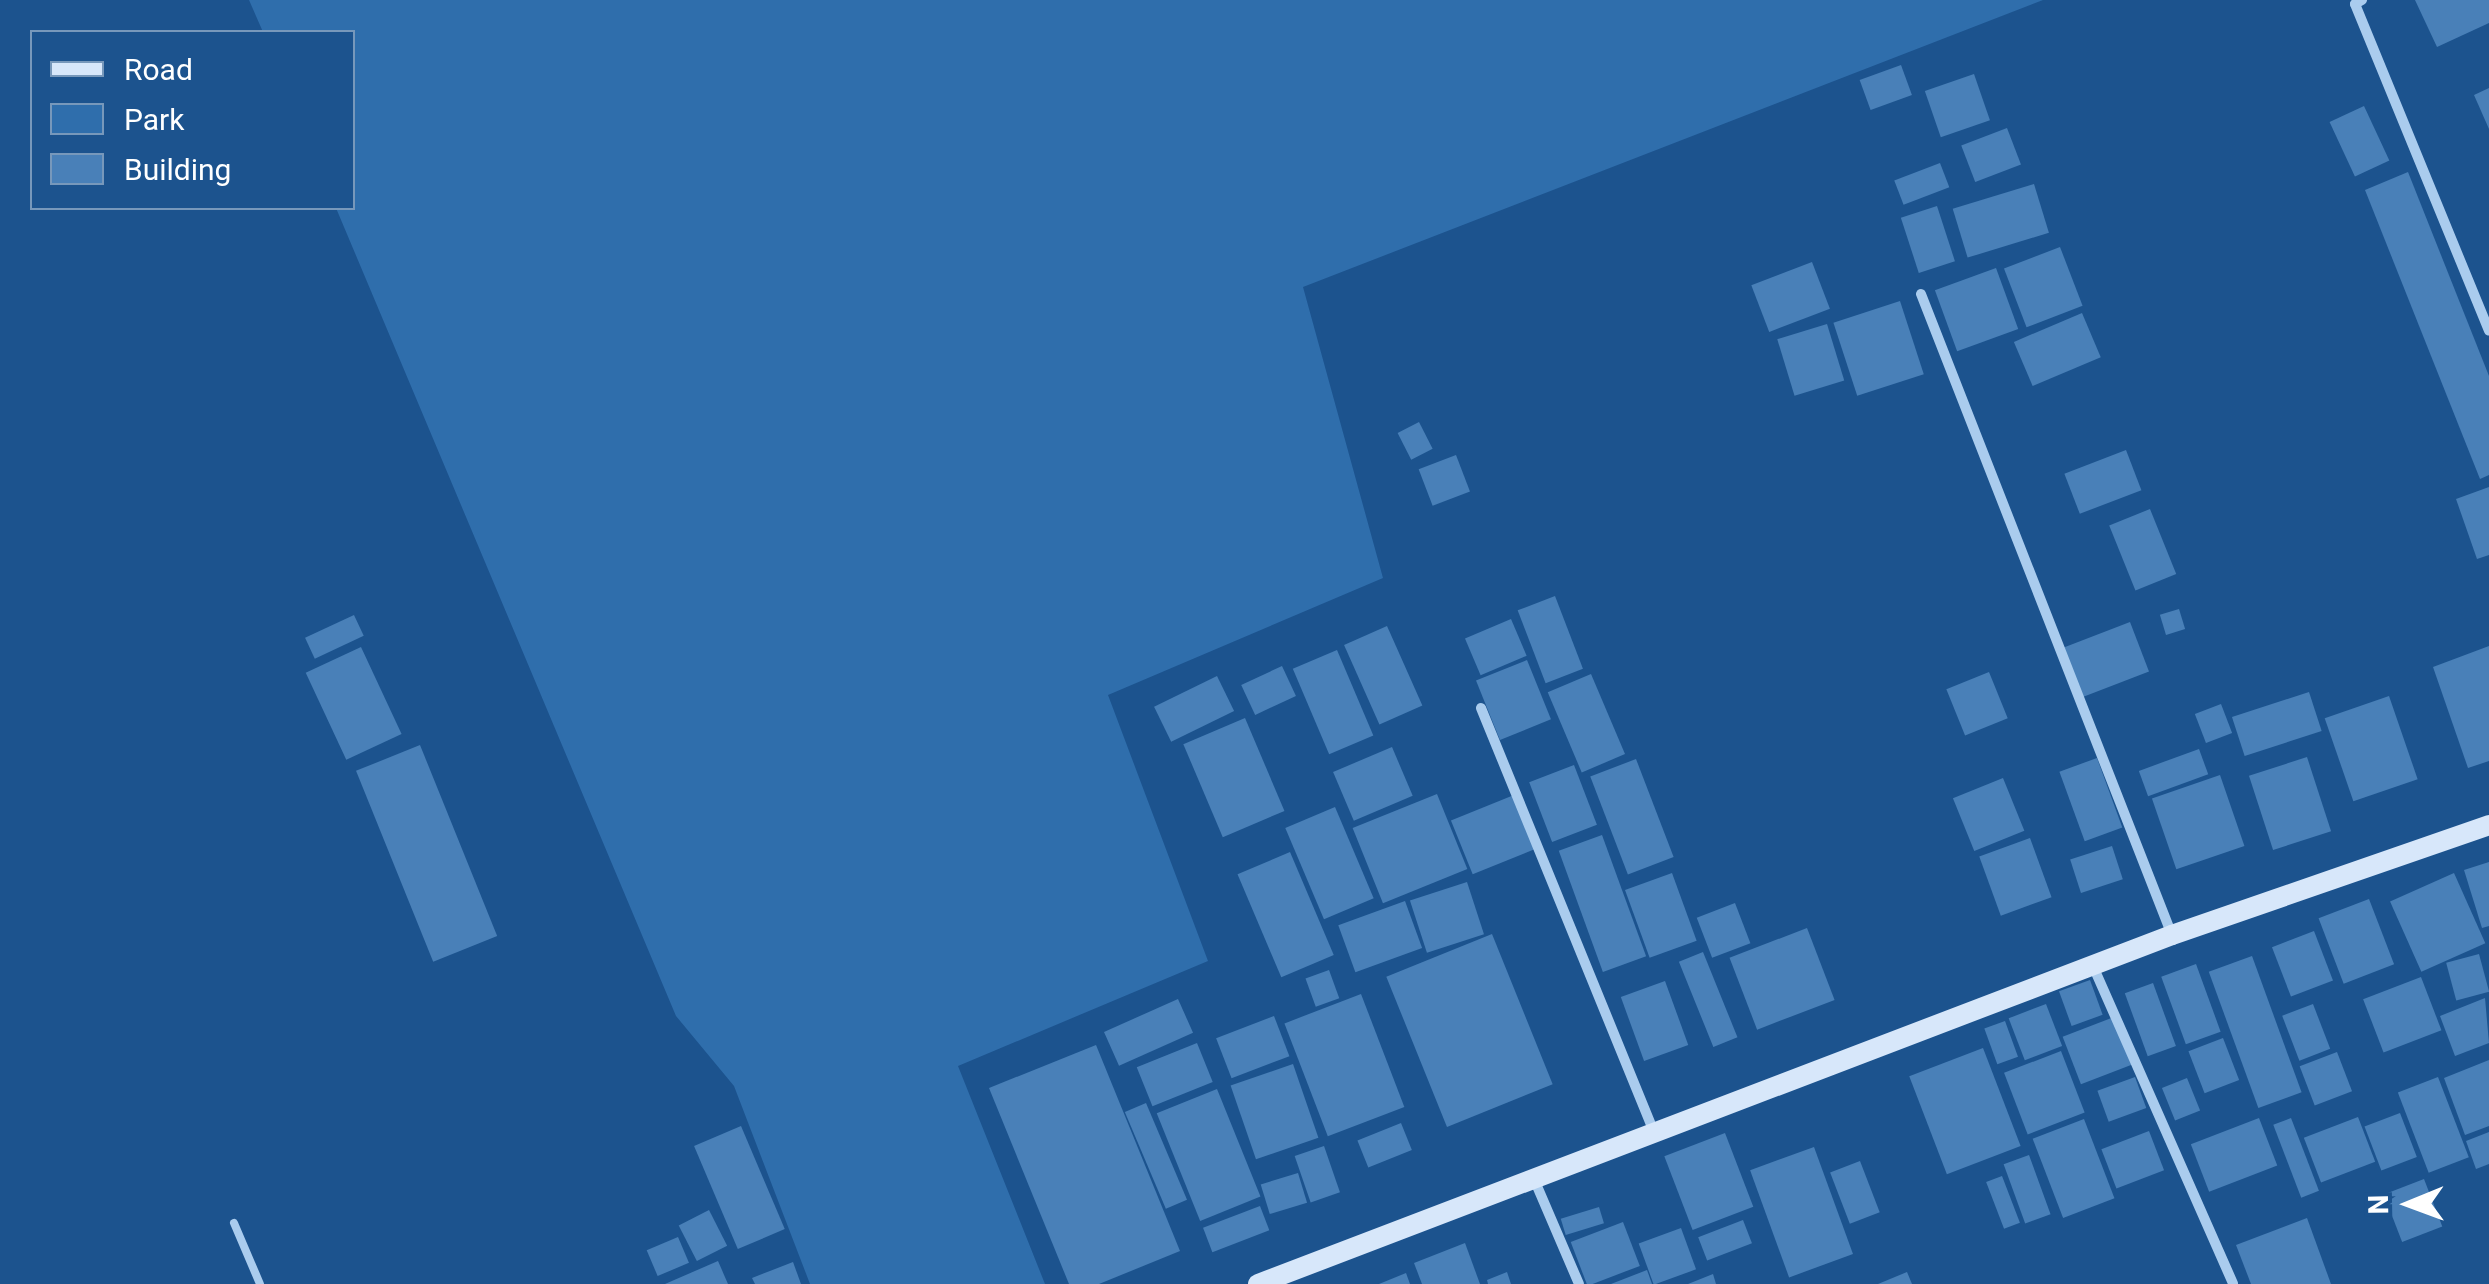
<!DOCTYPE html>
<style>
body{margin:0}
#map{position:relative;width:2489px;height:1284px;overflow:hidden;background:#1c538e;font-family:Roboto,sans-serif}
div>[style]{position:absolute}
.green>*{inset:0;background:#2f6eac}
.building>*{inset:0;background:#4980b8;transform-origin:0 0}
.lane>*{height:8px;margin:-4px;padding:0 4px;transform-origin:4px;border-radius:4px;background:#ace}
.street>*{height:10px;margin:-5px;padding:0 5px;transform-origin:5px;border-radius:5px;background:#ace}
.secondary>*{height:20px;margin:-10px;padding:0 10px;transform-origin:10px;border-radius:10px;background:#d7e7fa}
span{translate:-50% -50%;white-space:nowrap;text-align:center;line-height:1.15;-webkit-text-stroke:8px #1c538e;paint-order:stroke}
.legend{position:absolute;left:30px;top:30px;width:325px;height:180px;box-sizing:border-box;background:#1c538e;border:2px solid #7798bb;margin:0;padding:12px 18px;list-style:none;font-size:30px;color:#fff}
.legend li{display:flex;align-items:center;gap:20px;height:50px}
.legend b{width:50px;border:2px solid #7798bb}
.north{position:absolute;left:2359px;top:1154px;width:100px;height:100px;-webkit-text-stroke:8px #1c538e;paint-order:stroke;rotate:269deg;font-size:28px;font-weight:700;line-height:40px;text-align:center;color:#fff}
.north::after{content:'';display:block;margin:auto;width:35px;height:45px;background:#fff;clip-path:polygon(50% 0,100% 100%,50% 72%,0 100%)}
</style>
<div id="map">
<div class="green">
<i style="clip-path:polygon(249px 0,2043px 0,1303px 287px,1383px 578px,1108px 695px,1208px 961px,958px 1066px,1045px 1284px,810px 1284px,734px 1086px,676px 1016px,336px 208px,352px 208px,352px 32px,263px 32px)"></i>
</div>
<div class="building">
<i style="clip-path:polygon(2415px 0,2489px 0,2489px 23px,2437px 47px)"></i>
<i style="left:1901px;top:65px;width:32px;height:44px;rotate:70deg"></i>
<i style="left:1974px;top:74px;width:49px;height:52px;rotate:71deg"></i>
<i style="clip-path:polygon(2489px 88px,2489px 129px,2474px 95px)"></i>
<i style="left:2364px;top:106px;width:60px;height:38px;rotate:65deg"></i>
<i style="left:2007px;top:128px;width:39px;height:49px;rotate:69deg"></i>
<i style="left:1940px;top:163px;width:26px;height:49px;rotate:69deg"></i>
<i style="clip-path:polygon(2408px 172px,2489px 376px,2489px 475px,2480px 479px,2365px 190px)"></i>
<i style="left:2034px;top:184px;width:51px;height:85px;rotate:73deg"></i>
<i style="left:1937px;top:206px;width:58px;height:38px;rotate:72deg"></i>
<i style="left:2060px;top:247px;width:63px;height:60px;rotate:69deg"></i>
<i style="left:1812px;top:262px;width:50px;height:65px;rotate:69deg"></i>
<i style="left:1996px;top:268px;width:65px;height:65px;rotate:70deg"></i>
<i style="left:1900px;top:301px;width:77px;height:70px;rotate:72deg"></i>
<i style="left:2082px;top:313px;width:48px;height:74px;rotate:67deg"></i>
<i style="left:1827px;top:324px;width:59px;height:52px;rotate:73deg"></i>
<i style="left:1419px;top:422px;width:30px;height:24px;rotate:63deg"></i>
<i style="left:2126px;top:450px;width:43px;height:66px;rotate:69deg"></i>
<i style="left:1456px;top:455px;width:39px;height:40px;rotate:69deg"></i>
<i style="clip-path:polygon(2489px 487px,2489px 555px,2477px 559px,2456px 499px)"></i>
<i style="left:2150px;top:509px;width:70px;height:44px;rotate:68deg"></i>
<i style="left:1555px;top:596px;width:78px;height:40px;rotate:69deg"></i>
<i style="left:2179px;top:609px;width:21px;height:20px;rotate:73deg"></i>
<i style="left:354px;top:615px;width:23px;height:54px;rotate:65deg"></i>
<i style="left:1511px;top:619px;width:40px;height:50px;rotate:67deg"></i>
<i style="left:2130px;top:622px;width:53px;height:73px;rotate:69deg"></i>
<i style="left:1387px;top:626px;width:87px;height:47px;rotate:66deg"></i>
<i style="clip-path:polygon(2489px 646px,2489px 761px,2468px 768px,2433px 667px)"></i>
<i style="left:361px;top:647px;width:96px;height:61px;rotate:65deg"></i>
<i style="left:1337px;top:650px;width:93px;height:48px;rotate:67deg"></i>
<i style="left:1527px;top:660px;width:64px;height:55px;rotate:68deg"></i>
<i style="left:1282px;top:666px;width:33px;height:45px;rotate:65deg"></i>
<i style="left:1989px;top:672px;width:50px;height:46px;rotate:68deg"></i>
<i style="left:1591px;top:674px;width:87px;height:47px;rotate:67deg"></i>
<i style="left:1217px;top:676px;width:39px;height:70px;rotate:64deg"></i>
<i style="left:2309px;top:692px;width:41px;height:81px;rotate:72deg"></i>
<i style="left:2389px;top:696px;width:88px;height:68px;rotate:71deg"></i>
<i style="left:2221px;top:704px;width:31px;height:28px;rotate:69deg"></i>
<i style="left:1245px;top:718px;width:101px;height:67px;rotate:67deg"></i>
<i style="left:420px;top:745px;width:206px;height:69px;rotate:68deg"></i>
<i style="left:1392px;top:747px;width:53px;height:64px;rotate:67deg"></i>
<i style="left:2199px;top:749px;width:27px;height:64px;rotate:70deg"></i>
<i style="left:2307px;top:757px;width:78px;height:61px;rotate:72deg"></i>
<i style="left:2097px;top:758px;width:74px;height:40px;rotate:70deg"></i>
<i style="left:1636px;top:759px;width:105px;height:49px;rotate:69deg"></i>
<i style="left:1574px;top:765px;width:64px;height:48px;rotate:69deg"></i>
<i style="left:2220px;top:775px;width:75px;height:72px;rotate:71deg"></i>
<i style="left:2003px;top:778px;width:57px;height:54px;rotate:68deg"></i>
<i style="left:1437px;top:794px;width:81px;height:91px;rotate:68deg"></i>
<i style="left:1514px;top:795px;width:58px;height:68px;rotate:68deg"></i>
<i style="left:1335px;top:807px;width:99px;height:54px;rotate:67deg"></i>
<i style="left:1602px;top:835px;width:129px;height:46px;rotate:70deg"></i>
<i style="left:2030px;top:838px;width:63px;height:54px;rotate:70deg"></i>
<i style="left:2112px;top:846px;width:35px;height:44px;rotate:72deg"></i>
<i style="left:1290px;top:852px;width:112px;height:57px;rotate:67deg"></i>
<i style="clip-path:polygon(2489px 862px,2489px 926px,2482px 928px,2464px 870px)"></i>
<i style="left:1672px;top:873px;width:72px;height:50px;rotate:70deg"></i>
<i style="left:2454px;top:873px;width:77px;height:70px;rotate:66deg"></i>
<i style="left:1467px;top:882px;width:55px;height:60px;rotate:72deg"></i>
<i style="left:2369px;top:899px;width:70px;height:54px;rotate:69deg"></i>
<i style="left:1405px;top:901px;width:50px;height:71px;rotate:70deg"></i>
<i style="left:1735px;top:903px;width:43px;height:41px;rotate:69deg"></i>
<i style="left:1807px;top:928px;width:77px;height:83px;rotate:69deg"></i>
<i style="left:2314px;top:931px;width:53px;height:45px;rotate:69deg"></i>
<i style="left:1492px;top:934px;width:162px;height:114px;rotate:68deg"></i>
<i style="left:1703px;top:952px;width:92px;height:26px;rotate:68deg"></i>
<i style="left:2479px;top:954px;width:39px;height:34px;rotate:75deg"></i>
<i style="left:2252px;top:956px;width:145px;height:46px;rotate:70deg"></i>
<i style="left:2196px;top:964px;width:72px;height:37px;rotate:70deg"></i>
<i style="left:1329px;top:970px;width:30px;height:25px;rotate:70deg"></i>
<i style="left:2421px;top:977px;width:57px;height:62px;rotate:69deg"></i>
<i style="left:2090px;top:980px;width:37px;height:33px;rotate:70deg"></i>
<i style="left:1665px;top:981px;width:68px;height:47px;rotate:70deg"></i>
<i style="left:2153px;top:983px;width:67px;height:30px;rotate:70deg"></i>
<i style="left:1361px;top:994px;width:121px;height:82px;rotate:69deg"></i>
<i style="clip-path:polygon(2485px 998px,2489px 1043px,2455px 1056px,2440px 1016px)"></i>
<i style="left:1178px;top:999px;width:37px;height:81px;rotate:66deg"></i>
<i style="left:2046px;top:1004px;width:45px;height:40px;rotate:69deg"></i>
<i style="left:2313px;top:1004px;width:48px;height:33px;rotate:69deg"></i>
<i style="left:1274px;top:1016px;width:43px;height:62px;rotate:69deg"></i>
<i style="left:2114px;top:1017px;width:51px;height:55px;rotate:69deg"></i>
<i style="left:2005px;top:1021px;width:38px;height:22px;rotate:70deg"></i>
<i style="left:2223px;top:1038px;width:45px;height:37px;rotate:69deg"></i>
<i style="left:1197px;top:1043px;width:42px;height:65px;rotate:68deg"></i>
<i style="clip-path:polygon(1096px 1045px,1180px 1251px,1099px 1284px,1069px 1284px,989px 1088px)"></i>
<i style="left:1983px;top:1048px;width:105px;height:79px;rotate:69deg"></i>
<i style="left:2061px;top:1051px;width:66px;height:61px;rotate:69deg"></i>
<i style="left:2337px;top:1052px;width:42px;height:40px;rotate:69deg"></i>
<i style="clip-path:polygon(2489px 1060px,2489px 1126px,2465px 1135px,2444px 1078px)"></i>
<i style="left:1293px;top:1064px;width:78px;height:66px;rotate:71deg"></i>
<i style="left:2135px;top:1077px;width:33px;height:40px;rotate:70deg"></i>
<i style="left:2438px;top:1077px;width:86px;height:43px;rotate:69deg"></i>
<i style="left:2187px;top:1078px;width:35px;height:27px;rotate:68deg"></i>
<i style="left:1217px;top:1089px;width:116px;height:65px;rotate:68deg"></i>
<i style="left:1146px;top:1103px;width:105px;height:23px;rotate:67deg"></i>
<i style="left:2400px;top:1113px;width:47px;height:38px;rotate:69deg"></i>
<i style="left:2358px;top:1117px;width:48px;height:58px;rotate:69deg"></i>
<i style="left:2259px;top:1118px;width:51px;height:73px;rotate:69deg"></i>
<i style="left:2291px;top:1118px;width:78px;height:19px;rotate:69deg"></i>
<i style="left:2084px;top:1119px;width:85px;height:55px;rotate:69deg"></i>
<i style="left:1401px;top:1123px;width:29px;height:47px;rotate:68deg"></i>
<i style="left:741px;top:1126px;width:112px;height:51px;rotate:67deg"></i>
<i style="left:2149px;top:1131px;width:42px;height:51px;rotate:69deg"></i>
<i style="clip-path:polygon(2489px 1132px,2489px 1164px,2476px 1169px,2466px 1141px)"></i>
<i style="left:1725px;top:1133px;width:79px;height:65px;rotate:69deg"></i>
<i style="left:1324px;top:1146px;width:49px;height:31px;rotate:71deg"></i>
<i style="left:1814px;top:1147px;width:114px;height:68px;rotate:70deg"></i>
<i style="left:2029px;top:1155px;width:63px;height:27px;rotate:70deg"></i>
<i style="left:1860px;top:1161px;width:55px;height:32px;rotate:69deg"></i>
<i style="left:1298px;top:1173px;width:31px;height:39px;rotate:73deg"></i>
<i style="left:2002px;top:1176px;width:50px;height:17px;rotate:69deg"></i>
<i style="left:2424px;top:1179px;width:51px;height:43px;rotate:69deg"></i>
<i style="left:1260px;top:1206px;width:26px;height:61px;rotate:69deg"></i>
<i style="left:1599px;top:1207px;width:17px;height:40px;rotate:73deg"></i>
<i style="left:709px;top:1210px;width:40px;height:34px;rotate:63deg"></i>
<i style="clip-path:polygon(2307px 1218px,2331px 1284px,2251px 1284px,2236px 1245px)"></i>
<i style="left:1743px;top:1220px;width:25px;height:48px;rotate:69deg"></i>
<i style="left:1623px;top:1222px;width:47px;height:56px;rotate:69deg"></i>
<i style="left:1681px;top:1228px;width:44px;height:45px;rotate:70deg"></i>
<i style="left:678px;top:1237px;width:28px;height:34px;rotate:67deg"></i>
<i style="clip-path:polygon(1465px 1243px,1480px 1284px,1422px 1284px,1414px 1263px)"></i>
<i style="clip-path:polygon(718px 1261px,728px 1284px,665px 1284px)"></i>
<i style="clip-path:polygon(793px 1262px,801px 1284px,755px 1284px,752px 1278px)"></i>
<i style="clip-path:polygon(1647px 1270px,1652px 1284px,1611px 1284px)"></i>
<i style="clip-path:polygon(1507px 1272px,1511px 1284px,1488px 1284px,1487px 1280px)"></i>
<i style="clip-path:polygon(1907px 1272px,1912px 1284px,1878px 1284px)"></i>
<i style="clip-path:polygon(1406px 1273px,1410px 1284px,1379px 1284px)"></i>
<i style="clip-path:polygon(1713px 1274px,1716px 1284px,1688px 1284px)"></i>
</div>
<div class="lane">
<i style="left:234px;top:1223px;width:66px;rotate:66.9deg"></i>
</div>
<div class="street">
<i style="left:2362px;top:0;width:8px;rotate:150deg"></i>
<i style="left:2355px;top:4px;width:353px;rotate:67.7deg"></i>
<i style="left:1921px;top:294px;width:688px;rotate:68.62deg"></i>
<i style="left:1481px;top:708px;width:458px;rotate:67.8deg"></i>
<i style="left:2093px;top:966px;width:347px;rotate:66.2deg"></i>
<i style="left:1534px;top:1179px;width:114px;rotate:66.8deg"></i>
</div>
<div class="secondary">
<i style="left:1258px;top:1284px;width:978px;rotate:-20.9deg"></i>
<i style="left:2172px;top:935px;width:336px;rotate:-19.1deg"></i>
</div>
<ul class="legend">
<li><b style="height:12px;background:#d7e7fa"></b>Road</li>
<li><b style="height:28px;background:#2f6eac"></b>Park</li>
<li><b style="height:28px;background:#4980b8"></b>Building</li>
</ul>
<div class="north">N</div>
</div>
